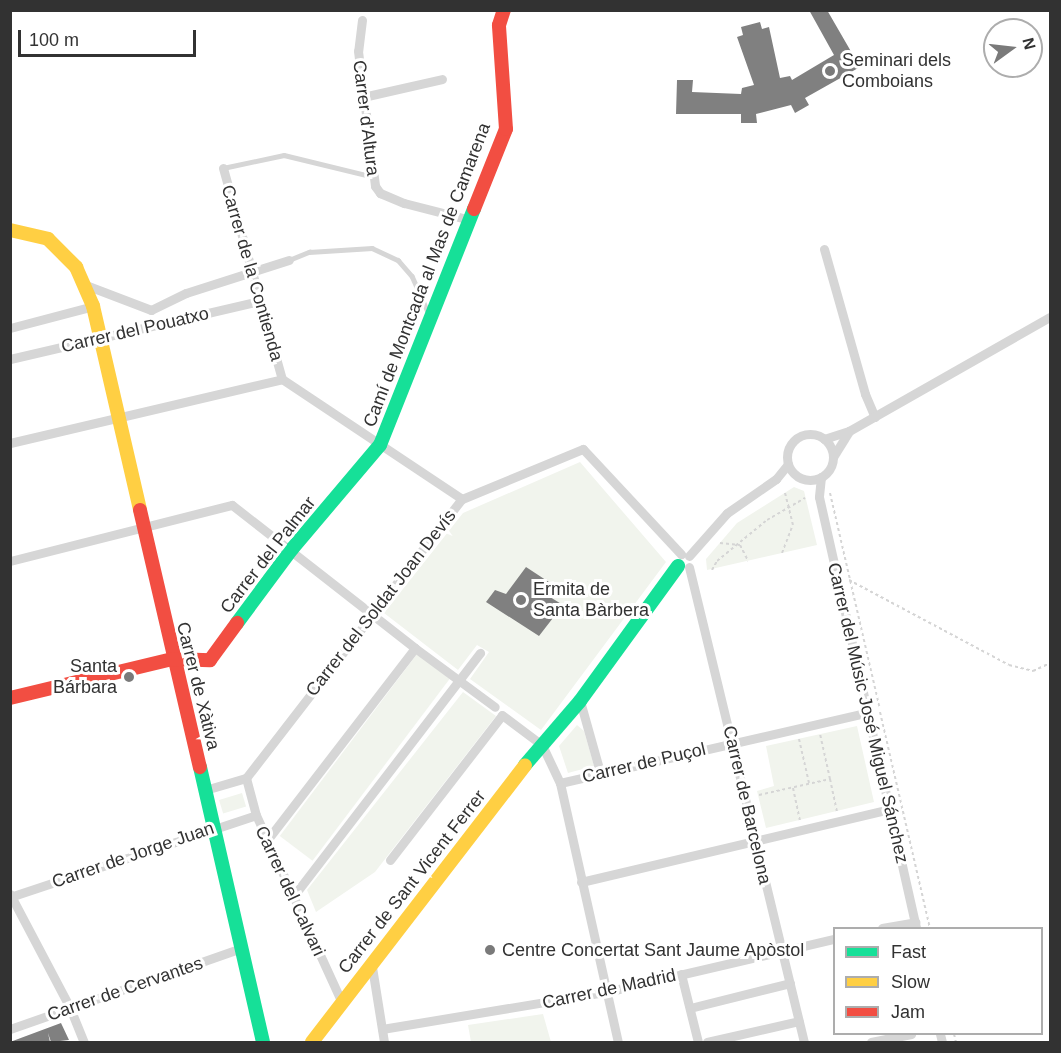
<!DOCTYPE html>
<meta charset="utf-8">
<style>
body{margin:0}
#map{position:relative;width:1061px;height:1053px;overflow:hidden;background:#fff;font-family:Arial,sans-serif}
div>[style]{position:absolute}
.green>*{inset:0;background:#f1f4ed;transform-origin:0 0}
.building>*{inset:0;background:#808080}
.path>*{height:2px;margin-top:-1px;transform-origin:0;background:repeating-linear-gradient(90deg,#d5d5d5 0 3px,transparent 0 6px)}
.lane>*{height:4.5px;margin:-2.25px;padding:0 2.25px;transform-origin:2.25px;border-radius:2.25px;background:#d6d6d6}
.street>*{height:9px;margin:-4.5px;padding:0 4.5px;transform-origin:4.5px;border-radius:4.5px;background:#d6d6d6}
.street>.ring{margin:-4.5px;padding:0;box-sizing:content-box;background:none;border:9px solid #d6d6d6;border-radius:50%}
.fast>*{height:14px;margin:-7px;padding:0 7px;transform-origin:7px;border-radius:7px;background:#16e098}
.slow>*{height:14px;margin:-7px;padding:0 7px;transform-origin:7px;border-radius:7px;background:#ffcf43}
.jam>*{height:14px;margin:-7px;padding:0 7px;transform-origin:7px;border-radius:7px;background:#f24e42}
.dots>*{width:16px;height:16px;translate:-50% -50%;box-sizing:border-box;border:3px solid #fff;border-radius:50%}
span{translate:-50% -50%;white-space:nowrap;text-align:center;line-height:1.15;-webkit-text-stroke:6px #fff;paint-order:stroke}
.poi-label{font-size:18px;color:#323232}
.left{translate:0 -50%;text-align:left}
.right{translate:-100% -50%;text-align:right}
.street-label{font-size:18px;color:#323232}
.frame{position:absolute;inset:0;border:12px solid #323232;pointer-events:none}
.legend{position:absolute;left:833px;top:927px;width:210px;height:108px;box-sizing:border-box;background:#fff;border:2px solid #adadad;margin:0;padding:8px 10px;list-style:none;font-size:18px;color:#323232}
.legend li{display:flex;align-items:center;gap:12px;height:30px}
.legend b{width:30px;border:2px solid #adadad}
.north{position:absolute;left:983px;top:18px;width:60px;height:60px;box-sizing:border-box;background:#fff;border:2px solid #adadad;border-radius:50%;rotate:75deg;font-size:16px;font-weight:700;line-height:24px;text-align:center;color:#323232}
.north::after{content:'';display:block;margin:auto;width:21px;height:27px;background:#7a7a7a;clip-path:polygon(50% 0,100% 100%,50% 72%,0 100%)}
.scale{position:absolute;left:18px;top:30px;width:178px;height:27px;box-sizing:border-box;border:3px solid #323232;border-top:0;padding-left:8px;font-size:18px;line-height:21px;white-space:nowrap;color:#323232;-webkit-text-stroke:4px #fff;paint-order:stroke}
</style>
<div id="map">
<div class="green">
<i style="clip-path:polygon(580px 462px,666px 562px,541px 730px,470px 679px,489px 652px,477px 645px,458px 670px,384px 613px,463px 513px)"></i>
<i style="clip-path:polygon(794px 487px,804px 491px,817px 545px,707px 570px,706px 559px,737px 523px)"></i>
<i style="left:417px;top:654px;width:41px;height:228px;rotate:37deg"></i>
<i style="clip-path:polygon(463px 692px,496px 716px,375px 872px,316px 912px,307px 890px)"></i>
<i style="clip-path:polygon(577px 725px,584px 731px,594px 766px,568px 773px,559px 746px)"></i>
<i style="clip-path:polygon(857px 726px,874px 802px,766px 828px,757px 791px,774px 786px,766px 746px)"></i>
<i style="left:242px;top:793px;width:14px;height:24px;rotate:73deg"></i>
<i style="clip-path:polygon(543px 1014px,551px 1042px,471px 1042px,468px 1025px)"></i>
</div>
<div class="building">
<i style="clip-path:polygon(809px 10px,827px 10px,860px 67px,805px 98px,809px 105px,795px 113px,791px 105px,756px 114px,757px 123px,741px 123px,741px 114px,676px 114px,677px 80px,693px 80px,692px 92px,741px 94px,742px 88px,754px 85px,737px 37px,743px 35px,741px 27px,760px 22px,762px 29px,769px 27px,780px 78px,790px 76px,792px 80px,834px 55px)"></i>
<i style="clip-path:polygon(526px 567px,558px 588px,550px 597px,563px 605px,539px 636px,486px 602px,495px 590px,506px 594px)"></i>
<i style="clip-path:polygon(61px 1023px,69px 1040px,51px 1042px,48px 1033px,50px 1042px,10px 1042px)"></i>
</div>
<div class="path">
<i style="left:830px;top:493px;width:219px;rotate:77deg"></i>
<i style="left:720px;top:543px;width:20px;rotate:6deg"></i>
<i style="left:740px;top:545px;width:18px;rotate:63deg"></i>
<i style="left:782px;top:553px;width:30px;rotate:-69deg"></i>
<i style="left:793px;top:525px;width:34px;rotate:-104deg"></i>
<i style="left:712px;top:570px;width:10px;rotate:-61deg"></i>
<i style="left:717px;top:561px;width:65px;rotate:-39.4deg"></i>
<i style="left:767px;top:520px;width:44px;rotate:-30.1deg"></i>
<i style="left:849px;top:580px;width:181px;rotate:28deg"></i>
<i style="left:1009px;top:665px;width:25px;rotate:14deg"></i>
<i style="left:1033px;top:671px;width:19px;rotate:-25deg"></i>
<i style="left:880px;top:712px;width:222px;rotate:77deg"></i>
<i style="left:799px;top:739px;width:45px;rotate:77.2deg"></i>
<i style="left:830px;top:779px;width:33px;rotate:78deg"></i>
<i style="left:793px;top:788px;width:33px;rotate:78deg"></i>
<i style="left:759px;top:795px;width:73px;rotate:-12.7deg"></i>
<i style="left:830px;top:779px;width:46px;rotate:-102.5deg"></i>
<i style="left:954px;top:1034px;width:8px;rotate:76deg"></i>
</div>
<div class="lane">
<i style="left:223px;top:168px;width:62px;rotate:-12deg"></i>
<i style="left:284px;top:155px;width:93px;rotate:13.7deg"></i>
<i style="left:289px;top:260px;width:22px;rotate:-22deg"></i>
<i style="left:309px;top:252px;width:63px;rotate:-3.6deg"></i>
<i style="left:372px;top:248px;width:29px;rotate:25deg"></i>
<i style="left:398px;top:260px;width:21px;rotate:49deg"></i>
<i style="left:412px;top:276px;width:39px;rotate:66deg"></i>
</div>
<div class="street">
<i style="left:362px;top:20px;width:31px;rotate:97deg"></i>
<i style="left:358px;top:51px;width:136px;rotate:82.8deg"></i>
<i style="left:375px;top:186px;width:9px;rotate:54deg"></i>
<i style="left:380px;top:193px;width:26px;rotate:23deg"></i>
<i style="left:404px;top:203px;width:68px;rotate:14.4deg"></i>
<i style="left:363px;top:97px;width:81px;rotate:-12.8deg"></i>
<i style="left:223px;top:168px;width:219px;rotate:74.4deg"></i>
<i style="left:282px;top:379px;width:216px;rotate:33.7deg"></i>
<i style="left:824px;top:249px;width:151px;rotate:74.2deg"></i>
<i style="left:865px;top:394px;width:25px;rotate:67deg"></i>
<i style="left:83px;top:284px;width:73px;rotate:20.9deg"></i>
<i style="left:151px;top:310px;width:39px;rotate:-26deg"></i>
<i style="left:186px;top:293px;width:108px;rotate:-17.8deg"></i>
<i style="left:10px;top:328px;width:86px;rotate:-14.8deg"></i>
<i style="left:10px;top:359px;width:257px;rotate:-13.1deg"></i>
<i class="ring" style="left:787px;top:434px;width:37px;height:37px"></i>
<i style="left:824px;top:439px;width:26px;rotate:-18deg"></i>
<i style="left:849px;top:431px;width:231px;rotate:-29.6deg"></i>
<i style="left:10px;top:443px;width:279px;rotate:-13.2deg"></i>
<i style="left:833px;top:457px;width:31px;rotate:-58deg"></i>
<i style="left:821px;top:477px;width:20px;rotate:96deg"></i>
<i style="left:819px;top:497px;width:442px;rotate:77.3deg"></i>
<i style="left:689px;top:556px;width:57px;rotate:-48.5deg"></i>
<i style="left:727px;top:513px;width:60px;rotate:-34.8deg"></i>
<i style="left:776px;top:479px;width:19px;rotate:-51deg"></i>
<i style="left:10px;top:561px;width:229px;rotate:-14.2deg"></i>
<i style="left:232px;top:505px;width:232px;rotate:38deg"></i>
<i style="left:415px;top:648px;width:241px;rotate:127.6deg"></i>
<i style="left:689px;top:567px;width:489px;rotate:76.4deg"></i>
<i style="left:415px;top:648px;width:99px;rotate:36.4deg"></i>
<i style="left:580px;top:701px;width:74px;rotate:74.3deg"></i>
<i style="left:246px;top:778px;width:38px;rotate:75deg"></i>
<i style="left:256px;top:815px;width:207px;rotate:65.4deg"></i>
<i style="left:560px;top:783px;width:317px;rotate:-12.9deg"></i>
<i style="left:205px;top:790px;width:43px;rotate:-16.3deg"></i>
<i style="left:246px;top:778px;width:353px;rotate:-52.3deg"></i>
<i style="left:462px;top:499px;width:131px;rotate:-22.5deg"></i>
<i style="left:583px;top:449px;width:144px;rotate:47deg"></i>
<i style="left:390px;top:860px;width:183px;rotate:-52.3deg"></i>
<i style="left:502px;top:715px;width:50px;rotate:36.9deg"></i>
<i style="left:542px;top:745px;width:42px;rotate:64.7deg"></i>
<i style="left:560px;top:783px;width:265px;rotate:77.4deg"></i>
<i style="left:581px;top:882px;width:317px;rotate:-13.3deg"></i>
<i style="left:10px;top:894px;width:129px;rotate:62.2deg"></i>
<i style="left:70px;top:1008px;width:37px;rotate:68deg"></i>
<i style="left:10px;top:897px;width:259px;rotate:-18.4deg"></i>
<i style="left:292px;top:898px;width:309px;rotate:-52.5deg"></i>
<i style="left:882px;top:928px;width:34px;rotate:-10deg"></i>
<i style="left:372px;top:967px;width:76px;rotate:80.9deg"></i>
<i style="left:681px;top:974px;width:70px;rotate:76deg"></i>
<i style="left:690px;top:1008px;width:103px;rotate:-14deg"></i>
<i style="left:10px;top:1029px;width:243px;rotate:-19.3deg"></i>
<i style="left:382px;top:1029px;width:227px;rotate:-9.4deg"></i>
<i style="left:606px;top:992px;width:234px;rotate:-13.1deg"></i>
<i style="left:940px;top:1034px;width:8px;rotate:76deg"></i>
<i style="left:707px;top:1042px;width:94px;rotate:-12.9deg"></i>
<i style="left:871px;top:1042px;width:41px;rotate:-11.3deg"></i>
</div>
<div class="fast">
<i style="left:237px;top:623px;width:92px;rotate:-53.4deg"></i>
<i style="left:292px;top:549px;width:136px;rotate:-49.8deg"></i>
<i style="left:380px;top:445px;width:254px;rotate:-68.3deg"></i>
<i style="left:525px;top:765px;width:84px;rotate:-49.3deg"></i>
<i style="left:580px;top:701px;width:167px;rotate:-54deg"></i>
<i style="left:200px;top:767px;width:282px;rotate:77.1deg"></i>
</div>
<div class="slow">
<i style="left:10px;top:230px;width:39px;rotate:13deg"></i>
<i style="left:48px;top:239px;width:40px;rotate:45deg"></i>
<i style="left:76px;top:267px;width:43px;rotate:66.4deg"></i>
<i style="left:93px;top:306px;width:209px;rotate:77deg"></i>
<i style="left:312px;top:1042px;width:349px;rotate:-52.4deg"></i>
</div>
<div class="jam">
<i style="left:474px;top:209px;width:86px;rotate:-68.2deg"></i>
<i style="left:506px;top:129px;width:104px;rotate:-93.9deg"></i>
<i style="left:499px;top:25px;width:16px;rotate:-72deg"></i>
<i style="left:140px;top:510px;width:264px;rotate:76.9deg"></i>
<i style="left:10px;top:698px;width:167px;rotate:-13.5deg"></i>
<i style="left:172px;top:659px;width:38px;rotate:2deg"></i>
<i style="left:210px;top:660px;width:46px;rotate:-53.9deg"></i>
</div>
<div class="dots">
<i style="left:830px;top:71px;background:#7a7a7a"></i>
<i style="left:521px;top:600px;background:#7a7a7a"></i>
<i style="left:129px;top:677px;background:#7a7a7a"></i>
<i style="left:490px;top:950px;background:#7a7a7a"></i>
</div>
<div class="poi-label">
<span class="left" style="left:842px;top:71px">Seminari dels<br>Comboians</span>
<span class="left" style="left:533px;top:600px">Ermita de<br>Santa Bàrbera</span>
<span class="right" style="left:117px;top:677px">Santa<br>Bárbara</span>
<span class="left" style="left:502px;top:950px">Centre Concertat Sant Jaume Apòstol</span>
</div>
<div class="street-label">
<span style="left:366px;top:118px;rotate:83deg">Carrer d'Altura</span>
<span style="left:252px;top:273px;rotate:74deg">Carrer de la Contienda</span>
<span style="left:427px;top:275px;rotate:-69deg">Camí de Montcada al Mas de Camarena</span>
<span style="left:135px;top:330px;rotate:-13deg">Carrer del Pouatxo</span>
<span style="left:268px;top:555px;rotate:-52deg">Carrer del Palmar</span>
<span style="left:381px;top:603px;rotate:-52deg">Carrer del Soldat Joan Devís</span>
<span style="left:198px;top:686px;rotate:76deg">Carrer de Xàtiva</span>
<span style="left:868px;top:713px;rotate:77deg">Carrer del Músic José Miguel Sánchez</span>
<span style="left:644px;top:763px;rotate:-13deg">Carrer de Puçol</span>
<span style="left:747px;top:805px;rotate:77deg">Carrer de Barcelona</span>
<span style="left:133px;top:855px;rotate:-19deg">Carrer de Jorge Juan</span>
<span style="left:412px;top:882px;rotate:-52deg">Carrer de Sant Vicent Ferrer</span>
<span style="left:290px;top:891px;rotate:65deg">Carrer del Calvari</span>
<span style="left:125px;top:989px;rotate:-19deg">Carrer de Cervantes</span>
<span style="left:609px;top:989px;rotate:-12deg">Carrer de Madrid</span>
</div>
<div class="frame"></div>
<ul class="legend">
<li><b style="height:8px;background:#16e098"></b>Fast</li>
<li><b style="height:8px;background:#ffcf43"></b>Slow</li>
<li><b style="height:8px;background:#f24e42"></b>Jam</li>
</ul>
<div class="north">N</div>
<div class="scale">100 m</div>
</div>
